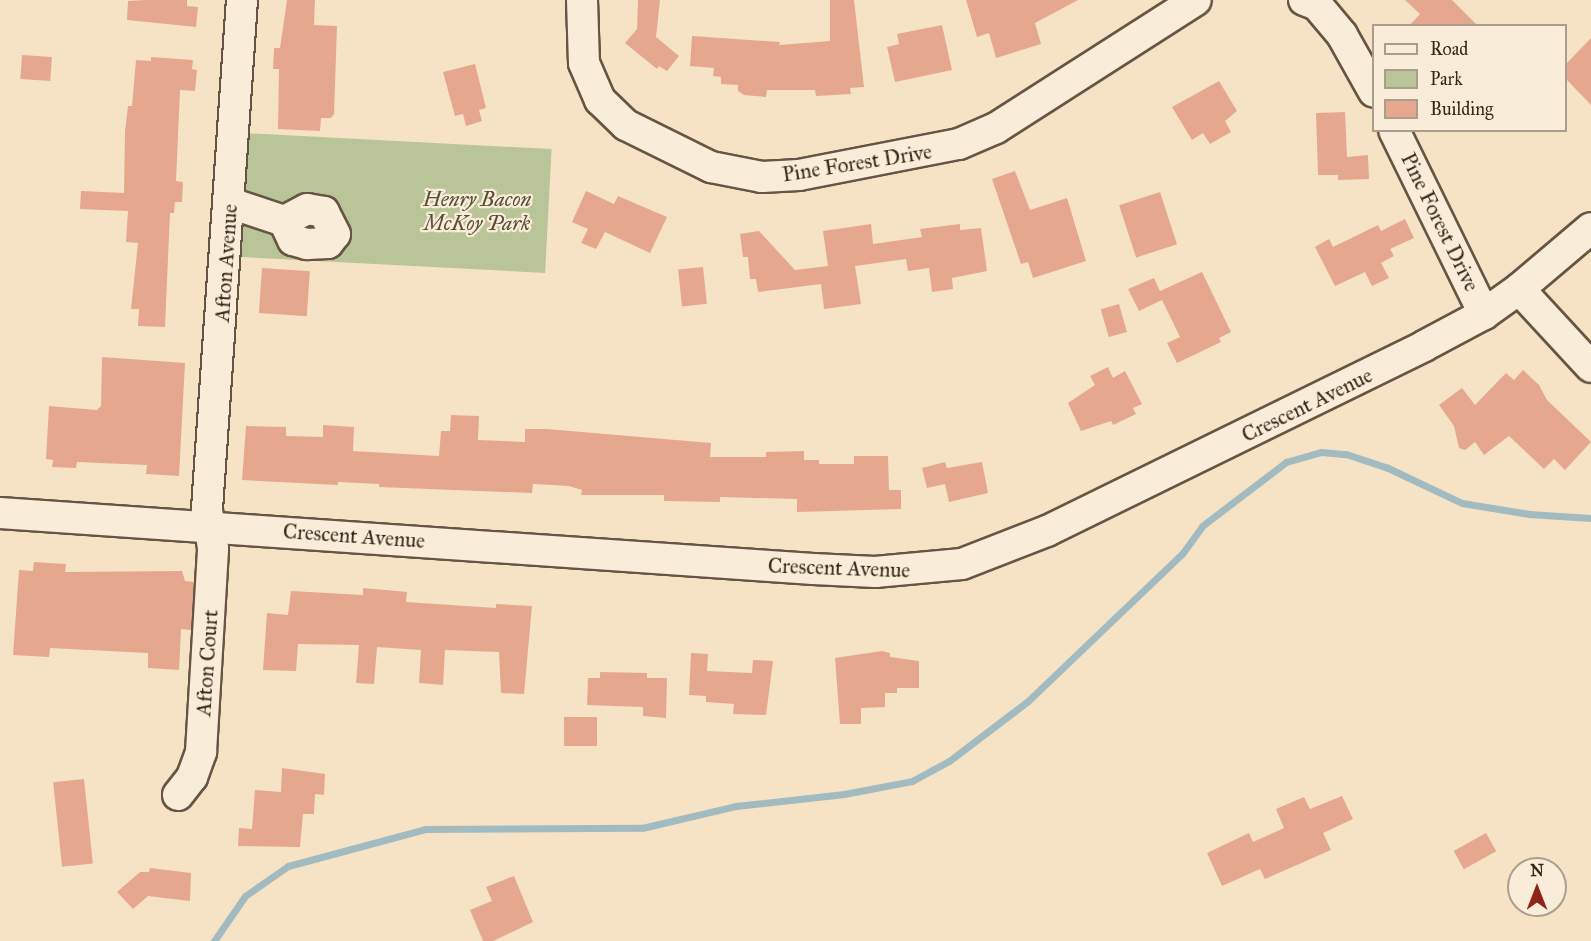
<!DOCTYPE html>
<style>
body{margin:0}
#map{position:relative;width:1591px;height:941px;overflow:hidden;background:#f6e3c6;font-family:"IM FELL Great Primer",serif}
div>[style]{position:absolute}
.green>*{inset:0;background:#b9c498;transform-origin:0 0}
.stream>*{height:7px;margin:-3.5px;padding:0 3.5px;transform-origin:3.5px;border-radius:3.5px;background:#a2bbc0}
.building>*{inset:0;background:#e5a88f;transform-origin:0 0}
.roads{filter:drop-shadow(2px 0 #654) drop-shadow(-2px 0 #654) drop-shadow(0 2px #654) drop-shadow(0 -2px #654)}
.minor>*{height:30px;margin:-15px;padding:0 15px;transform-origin:15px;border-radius:15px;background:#f9edda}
span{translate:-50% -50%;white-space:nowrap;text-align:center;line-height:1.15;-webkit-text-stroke:4.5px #f9edda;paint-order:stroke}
.street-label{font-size:21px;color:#362619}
.park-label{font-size:21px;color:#574e39;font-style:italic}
.legend{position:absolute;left:1372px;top:24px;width:195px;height:108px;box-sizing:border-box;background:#f9edda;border:2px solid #ab9d8d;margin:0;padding:8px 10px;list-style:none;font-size:18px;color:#362619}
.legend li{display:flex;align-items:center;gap:12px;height:30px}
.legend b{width:30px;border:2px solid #ab9d8d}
.north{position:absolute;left:1507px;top:857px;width:60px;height:60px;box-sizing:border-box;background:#f9edda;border:2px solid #ab9d8d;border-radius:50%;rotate:0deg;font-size:16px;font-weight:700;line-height:24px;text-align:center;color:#362619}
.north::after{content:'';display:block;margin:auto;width:21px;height:27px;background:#8f2418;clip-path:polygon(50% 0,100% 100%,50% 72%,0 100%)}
</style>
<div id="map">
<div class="green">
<i style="left:244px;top:133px;width:308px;height:124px;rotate:3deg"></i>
</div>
<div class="stream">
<i style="left:214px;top:941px;width:55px;rotate:-55.4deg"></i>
<i style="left:245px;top:896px;width:52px;rotate:-34.9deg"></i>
<i style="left:288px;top:866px;width:142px;rotate:-15.1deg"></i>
<i style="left:425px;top:829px;width:217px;rotate:-0.3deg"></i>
<i style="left:642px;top:828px;width:97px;rotate:-13.2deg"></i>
<i style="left:736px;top:806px;width:109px;rotate:-6.3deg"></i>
<i style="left:844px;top:794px;width:69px;rotate:-10.8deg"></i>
<i style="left:912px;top:781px;width:42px;rotate:-28.4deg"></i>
<i style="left:949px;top:761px;width:99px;rotate:-37.2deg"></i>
<i style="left:1028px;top:701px;width:213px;rotate:-43.7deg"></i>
<i style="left:1182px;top:554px;width:34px;rotate:-54deg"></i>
<i style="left:1202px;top:526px;width:106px;rotate:-37.3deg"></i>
<i style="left:1286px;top:462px;width:36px;rotate:-16deg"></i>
<i style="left:1321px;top:452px;width:25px;rotate:5deg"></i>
<i style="left:1346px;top:454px;width:44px;rotate:18.4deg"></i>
<i style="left:1388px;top:468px;width:82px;rotate:25.3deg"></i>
<i style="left:1462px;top:503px;width:68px;rotate:9.3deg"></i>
<i style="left:1529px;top:514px;width:62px;rotate:3.7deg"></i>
</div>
<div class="building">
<i style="clip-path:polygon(145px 0,187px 0,187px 6px,198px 7px,196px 27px,127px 20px,128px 1px)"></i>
<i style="clip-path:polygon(287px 0,315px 0,314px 25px,337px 26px,334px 114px,331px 118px,321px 118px,320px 131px,278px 129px,279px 69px,273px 69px,274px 48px,280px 48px)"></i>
<i style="clip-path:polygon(638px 0,660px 0,656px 37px,679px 56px,667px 71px,659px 66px,657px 69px,625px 43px,637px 29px)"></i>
<i style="clip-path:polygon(830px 0,854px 0,864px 87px,850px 88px,851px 94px,816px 96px,815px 90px,767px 90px,766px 97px,744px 95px,738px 91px,738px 85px,721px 84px,721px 77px,713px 76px,714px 68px,690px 66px,692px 36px,780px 42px,779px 45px,830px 41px)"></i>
<i style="clip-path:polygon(966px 0,1078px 0,1035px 23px,1041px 44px,996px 58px,989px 33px,977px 37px)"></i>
<i style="clip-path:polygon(1405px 0,1452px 0,1478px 26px,1409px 26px,1420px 14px)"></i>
<i style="clip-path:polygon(942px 25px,952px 70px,895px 82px,887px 47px,899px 44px,897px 34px)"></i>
<i style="clip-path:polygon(1591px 38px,1591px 105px,1566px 79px,1566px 64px)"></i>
<i style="left:22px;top:55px;width:30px;height:24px;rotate:4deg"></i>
<i style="clip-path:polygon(151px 57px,193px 60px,192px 69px,197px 70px,195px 91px,180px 90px,176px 181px,183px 182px,182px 202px,175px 202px,174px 213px,170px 213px,165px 327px,138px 326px,139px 309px,131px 309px,138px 243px,126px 242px,128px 211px,80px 209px,81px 191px,124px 193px,125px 131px,128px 106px,132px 106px,136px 60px,151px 61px)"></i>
<i style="clip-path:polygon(475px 64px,486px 108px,479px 110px,482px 121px,466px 126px,463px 114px,455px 116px,443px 72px)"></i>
<i style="clip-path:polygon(1219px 81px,1237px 111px,1225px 121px,1231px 132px,1210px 144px,1203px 133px,1192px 140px,1172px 107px)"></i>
<i style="clip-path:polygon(1345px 112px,1347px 157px,1368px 155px,1369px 179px,1338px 180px,1338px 175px,1318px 175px,1316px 113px)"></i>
<i style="clip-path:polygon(1015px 171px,1030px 210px,1067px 198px,1086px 261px,1033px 278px,1028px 262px,1021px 264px,992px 179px)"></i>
<i style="clip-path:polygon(586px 191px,614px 204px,618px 196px,667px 217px,650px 253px,605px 232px,596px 249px,581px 243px,588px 229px,572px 222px)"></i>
<i style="left:1160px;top:192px;width:55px;height:43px;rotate:72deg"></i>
<i style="clip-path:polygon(1405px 219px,1414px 238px,1390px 249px,1394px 256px,1381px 263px,1389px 278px,1372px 286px,1365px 272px,1335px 286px,1315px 247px,1329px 239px,1333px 247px,1378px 225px,1381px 231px)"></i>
<i style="clip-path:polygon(871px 224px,873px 244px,922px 237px,920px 229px,960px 224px,960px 230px,981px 228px,987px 271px,952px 278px,953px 289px,932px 292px,929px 268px,908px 271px,906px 259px,855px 266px,861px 304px,824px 309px,821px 284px,758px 292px,756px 279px,750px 279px,748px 257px,743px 257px,740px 234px,759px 231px,795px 270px,828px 266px,823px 231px)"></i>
<i style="left:703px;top:267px;width:37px;height:25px;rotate:84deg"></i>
<i style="left:262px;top:268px;width:48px;height:45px;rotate:4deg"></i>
<i style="clip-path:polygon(1202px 272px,1231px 332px,1219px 338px,1221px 342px,1177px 363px,1167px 343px,1180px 337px,1162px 300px,1139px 311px,1128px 289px,1154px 278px,1160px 291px)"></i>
<i style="left:1119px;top:304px;width:29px;height:19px;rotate:74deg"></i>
<i style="clip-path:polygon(102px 357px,185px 363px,179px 476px,146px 474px,147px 465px,77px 462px,76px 468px,52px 467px,53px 460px,46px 459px,49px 406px,97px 410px,101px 406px)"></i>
<i style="clip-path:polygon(1108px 367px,1113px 378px,1125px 371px,1142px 404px,1133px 408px,1136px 414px,1113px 425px,1111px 421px,1081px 431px,1068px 403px,1095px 385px,1090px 376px)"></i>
<i style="clip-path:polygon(1523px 370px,1539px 385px,1547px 400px,1591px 442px,1565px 470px,1554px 459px,1544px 469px,1509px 436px,1484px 455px,1475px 442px,1465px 450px,1459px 448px,1454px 426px,1439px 405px,1462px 388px,1475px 405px,1506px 373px,1514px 380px)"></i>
<i style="clip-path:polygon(451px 415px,479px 416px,478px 440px,525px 442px,525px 429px,547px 429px,711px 443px,710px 457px,766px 457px,766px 452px,804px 451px,804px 460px,819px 460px,819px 464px,854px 464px,854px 456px,888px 456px,889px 490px,901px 490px,901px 509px,797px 512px,797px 499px,720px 497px,720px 502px,664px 501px,664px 495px,581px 495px,582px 490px,569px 486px,533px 484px,532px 493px,379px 487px,379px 484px,338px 482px,338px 485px,242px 480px,246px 426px,286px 427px,286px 436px,323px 437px,323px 425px,354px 427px,353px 451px,439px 456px,441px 431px,450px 431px)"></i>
<i style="clip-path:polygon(945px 462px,947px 468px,982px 462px,988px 493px,949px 502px,945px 484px,927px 488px,922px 468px)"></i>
<i style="clip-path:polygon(34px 562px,66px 564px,65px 572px,182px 571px,185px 581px,194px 582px,191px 630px,181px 629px,179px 670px,148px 668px,148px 653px,50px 648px,49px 657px,13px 655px,19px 570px,33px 571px)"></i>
<i style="clip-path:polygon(363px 588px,407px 592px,406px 602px,496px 608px,496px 604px,532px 606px,524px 694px,501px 693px,499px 652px,445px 650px,443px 685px,419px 683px,421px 650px,377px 647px,374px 684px,356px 683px,359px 645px,298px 644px,296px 671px,263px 670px,267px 613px,288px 615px,291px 591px,363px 595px)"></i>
<i style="clip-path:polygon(882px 651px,890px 653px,890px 657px,919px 661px,919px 688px,897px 688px,897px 693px,885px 693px,885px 707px,861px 708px,861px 724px,840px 724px,835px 658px)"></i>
<i style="clip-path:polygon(691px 653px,708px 654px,707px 671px,752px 673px,753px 660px,773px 661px,766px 715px,733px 714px,734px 704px,706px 702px,706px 696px,689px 695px)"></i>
<i style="clip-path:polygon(600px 672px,647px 673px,647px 678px,667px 678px,666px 718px,643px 716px,643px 707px,587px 705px,588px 678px,600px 678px)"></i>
<i style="left:564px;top:717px;width:33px;height:29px"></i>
<i style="clip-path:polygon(282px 768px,325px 774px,324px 795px,315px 794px,314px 814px,303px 814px,300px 847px,238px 846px,239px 828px,252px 829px,255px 790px,281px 792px)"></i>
<i style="left:84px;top:779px;width:85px;height:31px;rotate:84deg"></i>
<i style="clip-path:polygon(1342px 796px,1353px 819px,1323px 833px,1331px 850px,1265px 879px,1260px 869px,1222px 886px,1207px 853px,1249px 833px,1253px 842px,1284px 828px,1276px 809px,1304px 797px,1310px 809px)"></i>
<i style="left:1486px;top:833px;width:21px;height:37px;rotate:61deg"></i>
<i style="clip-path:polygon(150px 868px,191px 873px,190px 901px,148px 896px,133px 909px,117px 892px,140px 872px,149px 872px)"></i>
<i style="clip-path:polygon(514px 876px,533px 922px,493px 941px,483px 941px,470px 910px,492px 901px,486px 887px)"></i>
</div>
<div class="roads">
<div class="minor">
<i style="left:582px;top:0;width:63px;rotate:88.2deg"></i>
<i style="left:584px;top:63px;width:40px;rotate:66.6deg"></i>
<i style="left:600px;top:100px;width:36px;rotate:44deg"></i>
<i style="left:626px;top:125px;width:95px;rotate:26.3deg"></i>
<i style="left:711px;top:167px;width:52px;rotate:11.1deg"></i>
<i style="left:762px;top:177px;width:37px;rotate:-3deg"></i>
<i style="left:799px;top:175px;width:163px;rotate:-11deg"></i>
<i style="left:959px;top:144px;width:40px;rotate:-23.4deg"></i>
<i style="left:996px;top:128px;width:237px;rotate:-32.6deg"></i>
<i style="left:1304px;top:0;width:14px;rotate:21deg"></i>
<i style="left:1317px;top:5px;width:39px;rotate:50deg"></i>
<i style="left:1342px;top:35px;width:65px;rotate:60.7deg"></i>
<i style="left:1394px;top:130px;width:205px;rotate:63.9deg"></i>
<i style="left:230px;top:203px;width:57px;rotate:18.4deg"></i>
<i style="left:284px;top:221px;width:21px;rotate:65deg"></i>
<i style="left:293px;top:240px;width:15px;rotate:16deg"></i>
<i style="left:307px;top:244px;width:21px;rotate:-3deg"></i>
<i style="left:328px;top:243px;width:11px;rotate:-52deg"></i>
<i style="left:335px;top:234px;width:25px;rotate:-117deg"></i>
<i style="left:324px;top:212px;width:17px;rotate:-170deg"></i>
<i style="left:307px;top:209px;width:26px;rotate:152deg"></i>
<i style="left:1519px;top:289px;width:106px;rotate:47.3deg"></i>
<i style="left:0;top:513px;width:815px;rotate:3.94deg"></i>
<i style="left:813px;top:569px;width:62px;rotate:2.8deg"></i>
<i style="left:875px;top:572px;width:87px;rotate:-5.3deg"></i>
<i style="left:962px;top:564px;width:91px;rotate:-21.2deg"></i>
<i style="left:1047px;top:531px;width:420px;rotate:-26.1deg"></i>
<i style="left:1424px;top:346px;width:68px;rotate:-28.1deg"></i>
<i style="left:1484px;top:314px;width:43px;rotate:-35.5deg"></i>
<i style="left:1519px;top:289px;width:94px;rotate:-40.3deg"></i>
<i style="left:178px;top:795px;width:23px;rotate:-52deg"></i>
<i style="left:192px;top:777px;width:27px;rotate:-70deg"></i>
<i style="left:201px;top:752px;width:204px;rotate:-86.6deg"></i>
<i style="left:213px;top:548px;width:39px;rotate:-99deg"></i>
<i style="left:207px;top:509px;width:510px;rotate:-86.07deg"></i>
</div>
</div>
<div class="street-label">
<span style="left:857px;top:163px;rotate:-9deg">Pine Forest Drive</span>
<span style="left:1440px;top:222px;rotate:64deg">Pine Forest Drive</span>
<span style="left:226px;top:263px;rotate:-86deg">Afton Avenue</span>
<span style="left:1307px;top:405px;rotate:-26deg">Crescent Avenue</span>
<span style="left:354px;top:536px;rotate:4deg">Crescent Avenue</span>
<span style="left:839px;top:568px;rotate:2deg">Crescent Avenue</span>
<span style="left:207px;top:663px;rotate:-86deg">Afton Court</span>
</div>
<div class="park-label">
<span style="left:477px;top:211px">Henry Bacon<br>McKoy Park</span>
</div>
<ul class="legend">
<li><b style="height:8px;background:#f9edda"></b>Road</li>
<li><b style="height:16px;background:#b9c498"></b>Park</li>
<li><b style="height:16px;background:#e5a88f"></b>Building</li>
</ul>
<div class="north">N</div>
</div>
